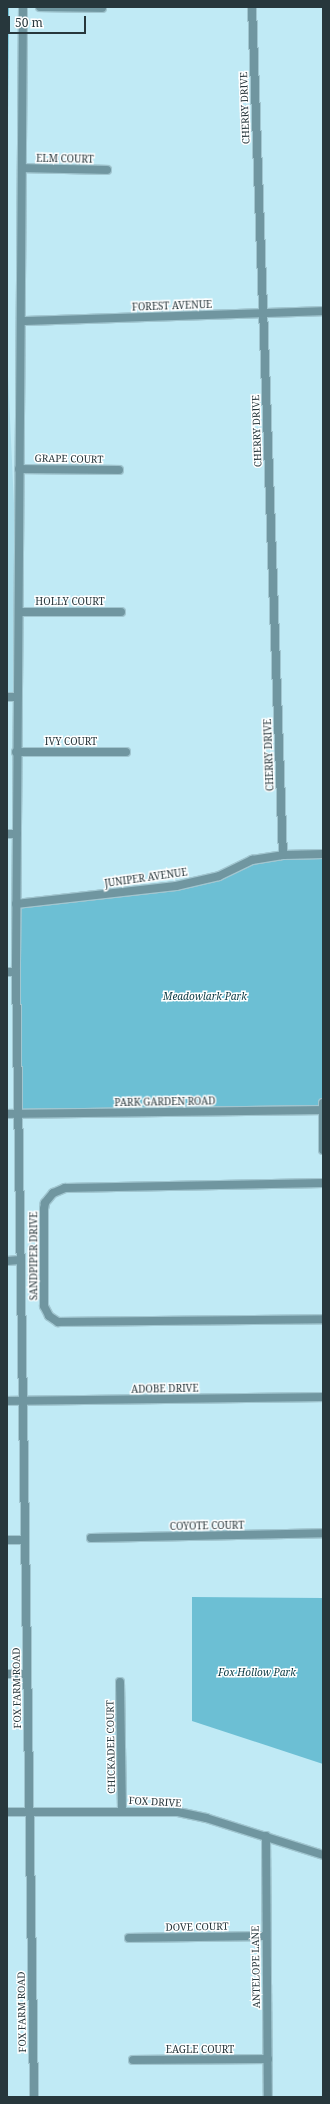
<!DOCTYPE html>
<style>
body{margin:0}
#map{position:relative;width:330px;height:2104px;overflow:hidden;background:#c0eaf5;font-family:"Noto Serif",serif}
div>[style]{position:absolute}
.built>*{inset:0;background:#abdcea}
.green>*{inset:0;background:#6cbfd4}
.roads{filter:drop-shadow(1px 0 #a1c6d0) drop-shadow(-1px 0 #a1c6d0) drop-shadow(0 1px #a1c6d0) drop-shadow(0 -1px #a1c6d0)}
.minor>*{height:8px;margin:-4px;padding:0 4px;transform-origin:4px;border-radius:4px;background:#7096a0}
.tertiary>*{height:8px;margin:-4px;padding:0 4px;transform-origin:4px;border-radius:4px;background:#7096a0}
span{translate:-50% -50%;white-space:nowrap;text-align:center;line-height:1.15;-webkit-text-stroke:3px #fff;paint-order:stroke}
.street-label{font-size:10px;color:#27373c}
.park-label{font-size:10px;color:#083842;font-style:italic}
.frame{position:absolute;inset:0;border:8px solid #27373c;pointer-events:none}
.scale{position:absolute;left:8px;top:16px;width:78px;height:18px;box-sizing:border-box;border:2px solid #27373c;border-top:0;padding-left:5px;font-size:12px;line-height:14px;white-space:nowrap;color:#27373c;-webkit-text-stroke:3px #fff;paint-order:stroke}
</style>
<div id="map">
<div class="built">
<i style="clip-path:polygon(7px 354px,19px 612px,17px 697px,7px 697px)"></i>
</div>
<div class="green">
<i style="clip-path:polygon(7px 7px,9px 7px,7px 226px)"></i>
<i style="clip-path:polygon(323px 854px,322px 1110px,18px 1114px,16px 904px,176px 886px,219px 876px,252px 860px)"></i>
<i style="clip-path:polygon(192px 1597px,323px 1598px,323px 1764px,192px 1721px)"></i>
</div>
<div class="roads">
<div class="minor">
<i style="left:40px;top:7px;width:62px;rotate:0.9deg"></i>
<i style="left:252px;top:7px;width:849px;rotate:87.91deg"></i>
<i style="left:22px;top:168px;width:85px;rotate:1.3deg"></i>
<i style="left:22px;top:321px;width:301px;rotate:-1.9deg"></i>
<i style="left:19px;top:469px;width:100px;rotate:0.6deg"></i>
<i style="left:19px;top:612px;width:102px"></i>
<i style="left:7px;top:697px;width:10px"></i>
<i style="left:16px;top:752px;width:110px"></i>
<i style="left:7px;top:834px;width:10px"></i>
<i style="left:16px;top:904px;width:161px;rotate:-6.4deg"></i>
<i style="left:176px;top:886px;width:44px;rotate:-13.1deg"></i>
<i style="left:219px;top:876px;width:37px;rotate:-26deg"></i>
<i style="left:252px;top:860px;width:31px;rotate:-9deg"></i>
<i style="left:283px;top:855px;width:40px;rotate:-1.4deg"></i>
<i style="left:7px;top:972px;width:9px"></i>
<i style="left:323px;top:1103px;width:47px;rotate:90deg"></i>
<i style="left:7px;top:1114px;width:316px;rotate:-0.7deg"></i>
<i style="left:323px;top:1183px;width:258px;rotate:178.9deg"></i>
<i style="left:65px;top:1188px;width:13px;rotate:157deg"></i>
<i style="left:53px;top:1193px;width:13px;rotate:129deg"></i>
<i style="left:45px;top:1203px;width:6px;rotate:99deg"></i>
<i style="left:44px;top:1209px;width:97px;rotate:90deg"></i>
<i style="left:44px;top:1306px;width:11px;rotate:63deg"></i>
<i style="left:49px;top:1316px;width:11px;rotate:34deg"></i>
<i style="left:58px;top:1322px;width:265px;rotate:-0.6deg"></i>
<i style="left:7px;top:1261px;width:13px;rotate:-4deg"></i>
<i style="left:7px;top:1401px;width:316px;rotate:-0.7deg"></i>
<i style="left:91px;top:1538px;width:232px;rotate:-1.2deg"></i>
<i style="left:7px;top:1540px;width:17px"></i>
<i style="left:7px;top:1674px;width:20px"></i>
<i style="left:120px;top:1682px;width:129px;rotate:89.1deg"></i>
<i style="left:7px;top:1812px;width:171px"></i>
<i style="left:178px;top:1812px;width:29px;rotate:12deg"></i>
<i style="left:206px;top:1818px;width:123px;rotate:17.5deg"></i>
<i style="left:266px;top:1836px;width:261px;rotate:89.6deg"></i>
<i style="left:129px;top:1938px;width:136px;rotate:-0.8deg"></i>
<i style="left:133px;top:2060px;width:135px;rotate:-0.4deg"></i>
</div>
<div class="tertiary">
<i style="left:23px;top:7px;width:965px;rotate:90.42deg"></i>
<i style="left:16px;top:972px;width:1125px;rotate:89.08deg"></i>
</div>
</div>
<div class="street-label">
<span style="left:245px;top:108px;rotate:-92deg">CHERRY DRIVE</span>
<span style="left:65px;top:159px;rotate:1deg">ELM COURT</span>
<span style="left:172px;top:306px;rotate:-2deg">FOREST AVENUE</span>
<span style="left:257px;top:431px;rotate:-92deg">CHERRY DRIVE</span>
<span style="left:69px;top:459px;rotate:1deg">GRAPE COURT</span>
<span style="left:70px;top:602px">HOLLY COURT</span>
<span style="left:71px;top:742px">IVY COURT</span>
<span style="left:269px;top:755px;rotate:-92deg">CHERRY DRIVE</span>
<span style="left:146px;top:878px;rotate:-8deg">JUNIPER AVENUE</span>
<span style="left:165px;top:1102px;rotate:-1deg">PARK GARDEN ROAD</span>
<span style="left:34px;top:1256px;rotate:-90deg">SANDPIPER DRIVE</span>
<span style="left:165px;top:1389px;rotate:-1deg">ADOBE DRIVE</span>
<span style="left:207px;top:1526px;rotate:-1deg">COYOTE COURT</span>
<span style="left:17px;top:1688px;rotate:-91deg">FOX FARM ROAD</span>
<span style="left:111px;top:1747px;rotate:-91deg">CHICKADEE COURT</span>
<span style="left:155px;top:1802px;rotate:3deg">FOX DRIVE</span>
<span style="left:197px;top:1927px;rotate:-1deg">DOVE COURT</span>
<span style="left:256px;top:1967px;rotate:-91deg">ANTELOPE LANE</span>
<span style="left:22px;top:2012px;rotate:-91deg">FOX FARM ROAD</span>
<span style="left:200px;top:2050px">EAGLE COURT</span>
</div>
<div class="park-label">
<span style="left:205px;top:997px">Meadowlark Park</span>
<span style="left:257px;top:1673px">Fox Hollow Park</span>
</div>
<div class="frame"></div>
<div class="scale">50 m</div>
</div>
